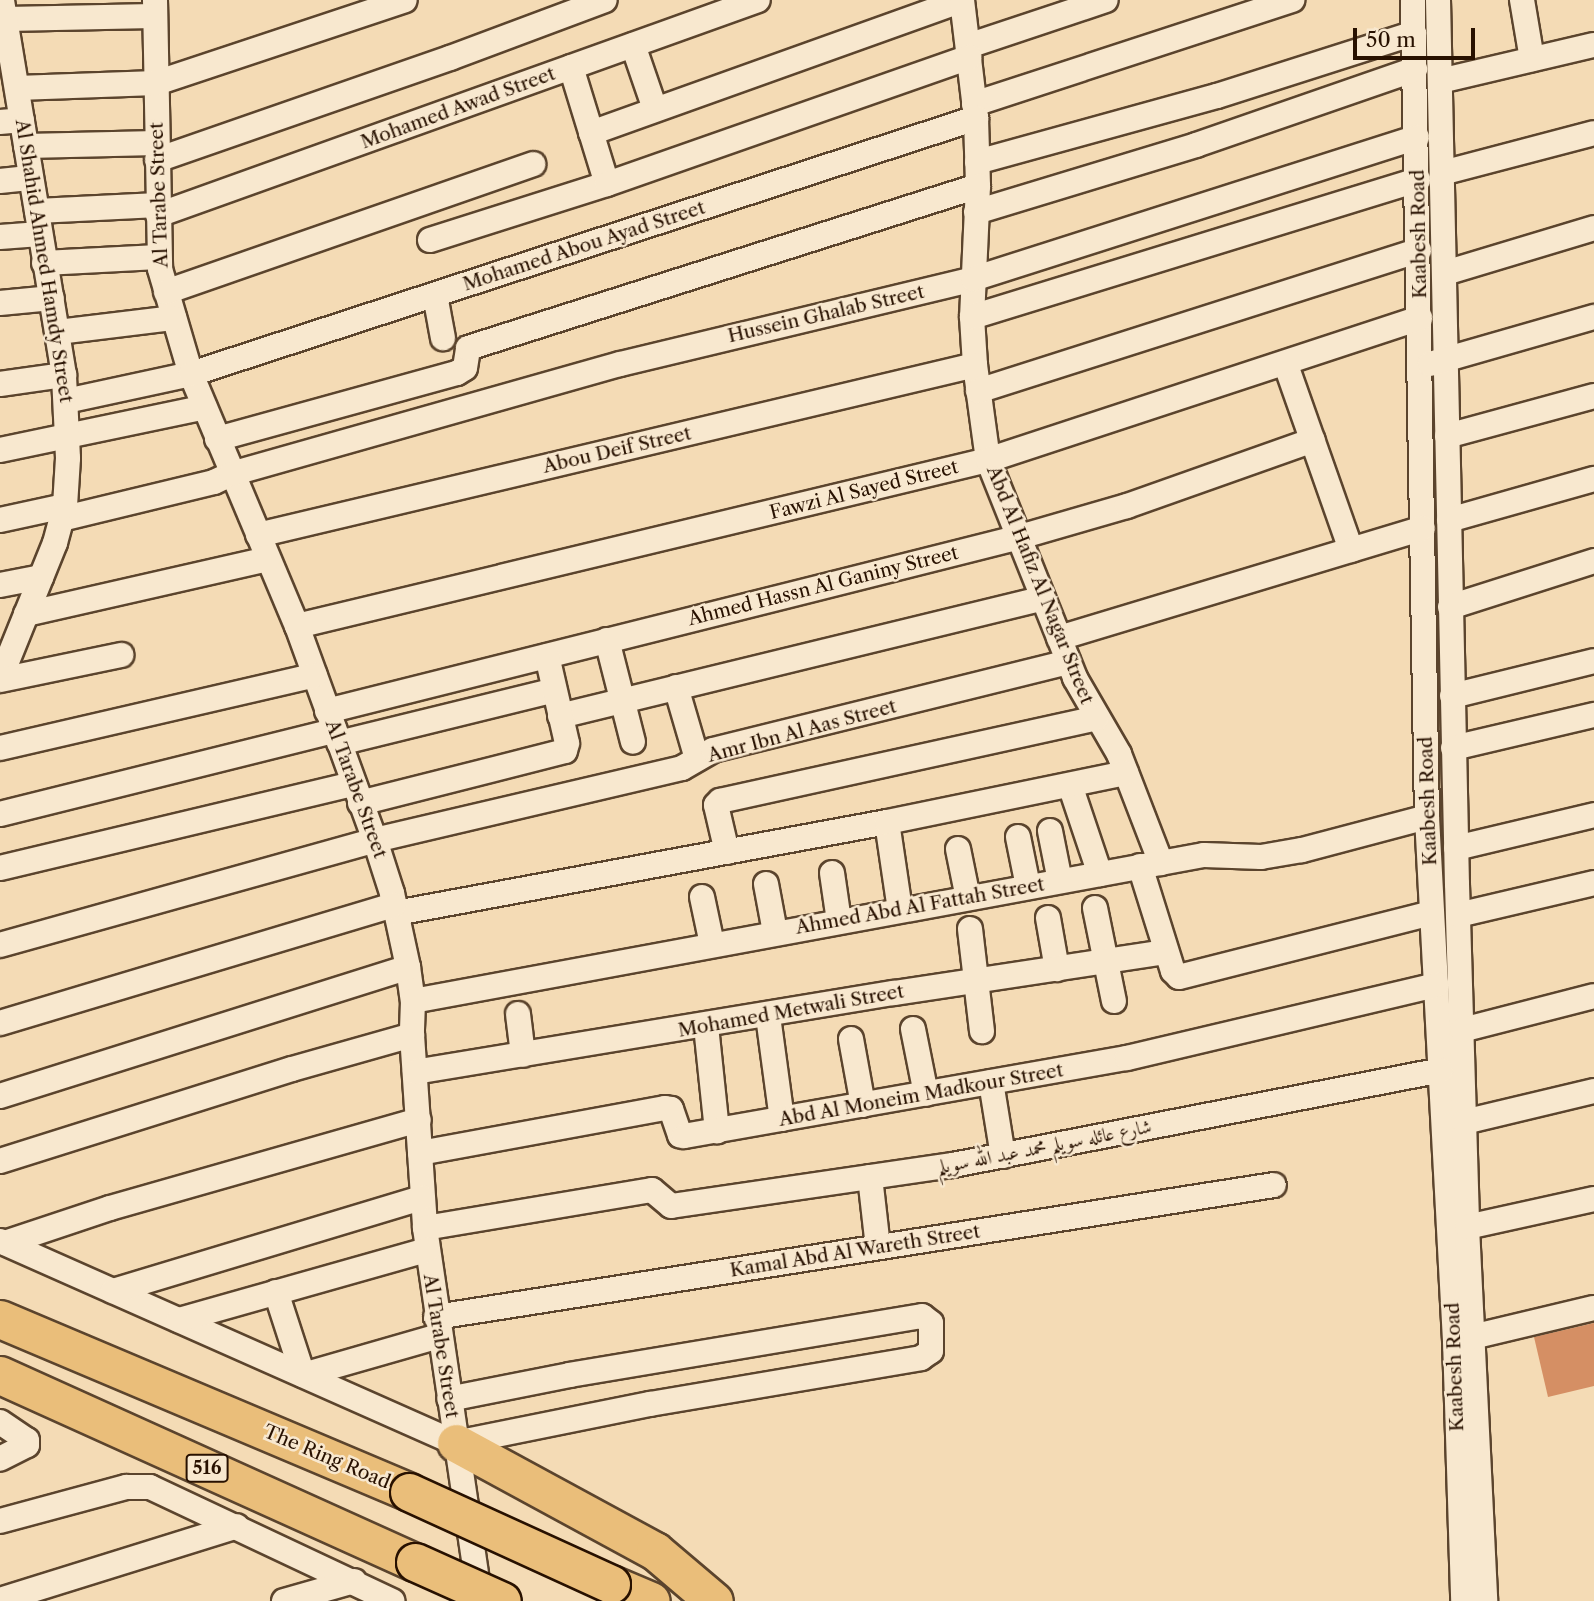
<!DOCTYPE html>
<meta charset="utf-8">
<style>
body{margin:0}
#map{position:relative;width:1594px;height:1601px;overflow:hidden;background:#f4dbb5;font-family:"Libre Caslon Text",Amiri,serif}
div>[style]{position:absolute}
.building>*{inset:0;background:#d58f64}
.roads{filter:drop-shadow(2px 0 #5b442d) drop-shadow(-2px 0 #5b442d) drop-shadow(0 2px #5b442d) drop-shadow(0 -2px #5b442d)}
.minor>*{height:24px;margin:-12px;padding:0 12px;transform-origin:12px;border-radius:12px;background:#f8e8cf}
.highway>*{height:37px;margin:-18.5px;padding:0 18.5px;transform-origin:18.5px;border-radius:18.5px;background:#eabe7a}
.bridges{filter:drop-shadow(2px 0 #281100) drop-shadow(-2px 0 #281100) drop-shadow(0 2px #281100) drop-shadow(0 -2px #281100)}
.highway-bridge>*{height:37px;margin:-18.5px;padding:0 18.5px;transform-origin:18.5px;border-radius:18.5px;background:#eabe7a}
span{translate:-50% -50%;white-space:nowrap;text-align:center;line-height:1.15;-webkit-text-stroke:5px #f8e8cf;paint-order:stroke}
.shield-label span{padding:2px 5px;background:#f8e8cf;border:2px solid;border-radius:5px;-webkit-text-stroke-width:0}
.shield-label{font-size:18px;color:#281100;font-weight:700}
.street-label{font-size:19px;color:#281100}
.scale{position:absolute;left:1353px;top:28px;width:122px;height:32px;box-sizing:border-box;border:4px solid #281100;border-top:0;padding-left:9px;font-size:21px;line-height:24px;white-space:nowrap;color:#281100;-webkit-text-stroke:5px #f8e8cf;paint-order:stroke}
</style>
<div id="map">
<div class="building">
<i style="clip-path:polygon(1594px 1323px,1594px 1386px,1548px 1397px,1534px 1337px)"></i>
</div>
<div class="roads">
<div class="minor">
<i style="left:155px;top:0;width:269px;rotate:88.9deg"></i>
<i style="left:160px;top:269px;width:109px;rotate:73.6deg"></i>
<i style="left:191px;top:374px;width:273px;rotate:67.2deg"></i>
<i style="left:297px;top:626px;width:228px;rotate:70deg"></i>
<i style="left:375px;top:840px;width:56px;rotate:72.2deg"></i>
<i style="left:392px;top:893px;width:76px;rotate:77.8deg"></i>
<i style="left:408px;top:967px;width:34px;rotate:82deg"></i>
<i style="left:413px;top:1001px;width:34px;rotate:92deg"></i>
<i style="left:412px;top:1035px;width:193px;rotate:86.1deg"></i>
<i style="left:425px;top:1228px;width:376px;rotate:81.6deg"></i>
<i style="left:1413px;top:0;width:817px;rotate:89.02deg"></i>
<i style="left:1427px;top:817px;width:524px;rotate:86.94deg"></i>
<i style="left:1455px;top:1340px;width:261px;rotate:88.2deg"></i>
<i style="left:1438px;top:0;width:884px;rotate:88.77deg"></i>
<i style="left:1457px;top:884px;width:343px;rotate:88.3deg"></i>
<i style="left:1467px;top:1227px;width:374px;rotate:87.2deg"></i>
<i style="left:1522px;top:0;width:60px;rotate:80.4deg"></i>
<i style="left:6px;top:19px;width:148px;rotate:-1.2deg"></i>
<i style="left:633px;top:45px;width:68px;rotate:71deg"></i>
<i style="left:968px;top:46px;width:145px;rotate:-18.4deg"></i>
<i style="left:571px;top:67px;width:122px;rotate:72.9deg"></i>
<i style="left:1440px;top:81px;width:158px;rotate:-13.2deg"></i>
<i style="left:17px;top:88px;width:139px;rotate:-2.1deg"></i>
<i style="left:156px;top:83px;width:262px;rotate:-18.4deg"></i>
<i style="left:974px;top:104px;width:335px;rotate:-18.1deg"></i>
<i style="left:0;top:122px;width:22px;rotate:-5deg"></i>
<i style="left:591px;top:133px;width:394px;rotate:-19.7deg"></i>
<i style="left:962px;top:0;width:119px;rotate:83.2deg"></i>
<i style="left:976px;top:118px;width:68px;rotate:88.3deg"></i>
<i style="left:978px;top:186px;width:131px;rotate:92.6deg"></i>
<i style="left:972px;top:317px;width:48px;rotate:86.4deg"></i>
<i style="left:975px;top:365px;width:96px;rotate:82.2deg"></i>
<i style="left:988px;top:460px;width:235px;rotate:68.2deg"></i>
<i style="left:1075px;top:678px;width:88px;rotate:59.9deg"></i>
<i style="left:1119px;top:754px;width:117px;rotate:68.9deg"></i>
<i style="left:26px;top:146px;width:131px;rotate:-1.3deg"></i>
<i style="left:157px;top:160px;width:310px;rotate:-19.2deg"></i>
<i style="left:450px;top:58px;width:165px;rotate:-20.5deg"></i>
<i style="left:977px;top:162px;width:249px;rotate:-15.4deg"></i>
<i style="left:1217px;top:96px;width:207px;rotate:-17.7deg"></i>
<i style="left:1442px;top:173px;width:157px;rotate:-14.7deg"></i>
<i style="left:0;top:181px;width:31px;rotate:-6deg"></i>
<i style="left:37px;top:211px;width:121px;rotate:-2.8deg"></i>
<i style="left:976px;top:212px;width:230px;rotate:-16.9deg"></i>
<i style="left:1196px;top:145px;width:232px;rotate:-19.1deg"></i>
<i style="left:158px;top:215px;width:637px;rotate:-19.71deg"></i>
<i style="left:0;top:237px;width:40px;rotate:-4.3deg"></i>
<i style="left:430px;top:240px;width:186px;rotate:-17.6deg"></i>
<i style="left:607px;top:184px;width:384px;rotate:-19.3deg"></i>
<i style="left:44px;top:263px;width:114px;rotate:-3deg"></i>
<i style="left:1445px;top:273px;width:156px;rotate:-16.8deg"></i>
<i style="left:166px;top:292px;width:389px;rotate:-19.2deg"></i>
<i style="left:435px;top:295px;width:44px;rotate:79.5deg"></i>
<i style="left:0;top:303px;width:52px;rotate:-5.5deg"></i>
<i style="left:972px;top:317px;width:467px;rotate:-17.1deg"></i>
<i style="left:58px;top:332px;width:117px;rotate:-6.9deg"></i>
<i style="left:1430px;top:364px;width:171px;rotate:-16deg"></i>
<i style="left:1286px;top:365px;width:196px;rotate:70.6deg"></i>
<i style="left:0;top:384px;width:65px;rotate:-8deg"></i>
<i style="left:978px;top:391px;width:463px;rotate:-17.7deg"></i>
<i style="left:66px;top:401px;width:128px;rotate:-12.2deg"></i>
<i style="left:191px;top:374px;width:826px;rotate:-18.06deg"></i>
<i style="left:1447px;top:436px;width:152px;rotate:-15.2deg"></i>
<i style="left:217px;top:439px;width:249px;rotate:-15.4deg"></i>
<i style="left:457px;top:373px;width:9px;rotate:-32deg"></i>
<i style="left:465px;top:368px;width:20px;rotate:-81deg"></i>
<i style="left:468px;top:348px;width:535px;rotate:-17.62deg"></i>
<i style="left:0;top:450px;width:209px;rotate:-11.8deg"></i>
<i style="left:61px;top:519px;width:157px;rotate:-13.6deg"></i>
<i style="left:214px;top:482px;width:19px;rotate:-25deg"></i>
<i style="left:231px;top:474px;width:404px;rotate:-15.8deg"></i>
<i style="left:620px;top:364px;width:363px;rotate:-13.5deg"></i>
<i style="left:973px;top:279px;width:466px;rotate:-17.7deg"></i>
<i style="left:0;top:520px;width:66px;rotate:-12.2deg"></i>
<i style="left:1449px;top:520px;width:151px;rotate:-15.8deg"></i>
<i style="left:258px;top:535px;width:737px;rotate:-13.34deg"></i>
<i style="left:0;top:585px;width:42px;rotate:-11deg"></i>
<i style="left:1450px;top:607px;width:151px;rotate:-17.7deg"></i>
<i style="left:26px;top:614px;width:248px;rotate:-12.8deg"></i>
<i style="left:297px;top:626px;width:711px;rotate:-13.51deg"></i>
<i style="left:988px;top:460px;width:455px;rotate:-18.2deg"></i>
<i style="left:1059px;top:638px;width:380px;rotate:-16.8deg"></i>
<i style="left:607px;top:640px;width:105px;rotate:75.7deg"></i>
<i style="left:0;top:679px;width:147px;rotate:-68deg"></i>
<i style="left:55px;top:543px;width:38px;rotate:-75deg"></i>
<i style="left:65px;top:506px;width:48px;rotate:-86.4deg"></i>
<i style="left:68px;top:458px;width:83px;rotate:-92.8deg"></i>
<i style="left:64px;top:375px;width:380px;rotate:-99.4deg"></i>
<i style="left:0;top:680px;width:124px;rotate:-11.7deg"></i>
<i style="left:676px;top:687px;width:75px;rotate:73.7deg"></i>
<i style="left:1452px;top:696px;width:146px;rotate:-13.8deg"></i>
<i style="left:327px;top:711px;width:715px;rotate:-14.09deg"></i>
<i style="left:1020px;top:537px;width:111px;rotate:-16.2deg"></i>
<i style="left:1127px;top:506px;width:197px;rotate:-19.5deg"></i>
<i style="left:560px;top:716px;width:497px;rotate:-13.7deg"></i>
<i style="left:339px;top:743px;width:221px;rotate:-13.8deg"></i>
<i style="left:0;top:748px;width:323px;rotate:-13deg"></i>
<i style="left:1453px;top:748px;width:145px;rotate:-13.2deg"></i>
<i style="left:1070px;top:785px;width:94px;rotate:71.4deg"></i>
<i style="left:360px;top:803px;width:211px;rotate:-14.2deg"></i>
<i style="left:565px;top:751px;width:8px;rotate:-76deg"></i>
<i style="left:567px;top:743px;width:89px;rotate:-102.9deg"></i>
<i style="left:0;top:814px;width:344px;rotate:-14deg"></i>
<i style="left:887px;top:822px;width:89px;rotate:81.6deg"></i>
<i style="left:1050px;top:831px;width:51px;rotate:78.7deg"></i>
<i style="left:1018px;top:837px;width:50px;rotate:78.5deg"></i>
<i style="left:1456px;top:848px;width:142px;rotate:-13.4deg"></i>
<i style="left:958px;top:849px;width:50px;rotate:78.5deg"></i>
<i style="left:727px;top:852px;width:48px;rotate:-103.2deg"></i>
<i style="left:716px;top:805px;width:6px;rotate:-45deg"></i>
<i style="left:720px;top:801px;width:385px;rotate:-12.4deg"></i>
<i style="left:1140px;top:866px;width:110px;rotate:72.6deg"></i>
<i style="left:1173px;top:971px;width:8px;rotate:45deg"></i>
<i style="left:1179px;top:977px;width:261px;rotate:-14.2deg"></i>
<i style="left:0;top:868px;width:363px;rotate:-13.4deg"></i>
<i style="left:832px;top:873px;width:49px;rotate:81.7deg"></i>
<i style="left:766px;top:884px;width:49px;rotate:79.4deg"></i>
<i style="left:702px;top:897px;width:48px;rotate:78deg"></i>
<i style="left:1095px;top:908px;width:95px;rotate:78.5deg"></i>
<i style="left:396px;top:913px;width:499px;rotate:-10.5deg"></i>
<i style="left:887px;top:822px;width:244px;rotate:-11.6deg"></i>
<i style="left:1458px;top:915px;width:140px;rotate:-13.2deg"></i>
<i style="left:1048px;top:918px;width:52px;rotate:80deg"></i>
<i style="left:970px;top:929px;width:103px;rotate:83.3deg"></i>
<i style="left:0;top:945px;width:389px;rotate:-15.6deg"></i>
<i style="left:375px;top:840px;width:315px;rotate:-13.2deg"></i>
<i style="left:682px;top:768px;width:36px;rotate:-30deg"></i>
<i style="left:713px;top:750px;width:366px;rotate:-13.9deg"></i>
<i style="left:413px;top:1001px;width:804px;rotate:-10.46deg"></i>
<i style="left:1204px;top:855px;width:57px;rotate:2deg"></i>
<i style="left:1261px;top:857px;width:42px;rotate:-9.7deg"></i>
<i style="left:1302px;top:850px;width:129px;rotate:-14.8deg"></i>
<i style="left:518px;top:1014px;width:41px;rotate:83deg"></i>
<i style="left:768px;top:1016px;width:104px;rotate:82.3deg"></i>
<i style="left:0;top:1023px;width:411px;rotate:-16.7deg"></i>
<i style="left:706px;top:1026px;width:106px;rotate:84deg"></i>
<i style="left:913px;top:1029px;width:66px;rotate:78.7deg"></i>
<i style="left:1462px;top:1030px;width:136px;rotate:-14.4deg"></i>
<i style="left:851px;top:1039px;width:67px;rotate:79.7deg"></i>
<i style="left:415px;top:1072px;width:485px;rotate:-9.4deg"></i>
<i style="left:894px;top:993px;width:275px;rotate:-8.6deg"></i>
<i style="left:991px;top:1082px;width:75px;rotate:80.8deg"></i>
<i style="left:0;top:1096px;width:428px;rotate:-17.5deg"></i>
<i style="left:1464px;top:1122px;width:134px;rotate:-13.4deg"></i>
<i style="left:420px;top:1153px;width:249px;rotate:-10.4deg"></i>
<i style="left:665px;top:1108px;width:6px;rotate:9deg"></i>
<i style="left:671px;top:1109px;width:28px;rotate:71deg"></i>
<i style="left:680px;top:1135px;width:4px;rotate:14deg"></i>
<i style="left:684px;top:1136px;width:450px;rotate:-10deg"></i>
<i style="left:1127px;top:1058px;width:318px;rotate:-13.3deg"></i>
<i style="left:0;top:1161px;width:306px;rotate:-17.5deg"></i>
<i style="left:292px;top:1069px;width:125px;rotate:-15.8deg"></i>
<i style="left:870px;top:1177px;width:70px;rotate:83.5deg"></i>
<i style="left:1467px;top:1227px;width:130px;rotate:-12.4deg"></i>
<i style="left:425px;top:1228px;width:230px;rotate:-9.5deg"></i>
<i style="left:652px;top:1190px;width:25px;rotate:40deg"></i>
<i style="left:671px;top:1206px;width:285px;rotate:-8.3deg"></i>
<i style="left:953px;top:1165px;width:497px;rotate:-11deg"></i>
<i style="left:0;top:1241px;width:499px;rotate:23.9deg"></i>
<i style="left:456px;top:1443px;width:198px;rotate:-11.4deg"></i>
<i style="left:650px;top:1404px;width:275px;rotate:-9.6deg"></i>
<i style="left:921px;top:1358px;width:12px;rotate:-35deg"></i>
<i style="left:931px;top:1351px;width:28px;rotate:-90deg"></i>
<i style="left:931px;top:1323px;width:11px;rotate:-142deg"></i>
<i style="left:922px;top:1316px;width:357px;rotate:170.5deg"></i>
<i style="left:570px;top:1375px;width:123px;rotate:168.8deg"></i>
<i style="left:5px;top:1243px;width:111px;rotate:-18.4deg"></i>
<i style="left:110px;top:1208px;width:321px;rotate:-15.9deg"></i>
<i style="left:113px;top:1291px;width:323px;rotate:-16.8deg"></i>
<i style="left:276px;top:1292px;width:87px;rotate:72deg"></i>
<i style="left:303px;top:1375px;width:141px;rotate:-16deg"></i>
<i style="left:436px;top:1317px;width:848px;rotate:-8.95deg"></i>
<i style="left:179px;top:1320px;width:258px;rotate:-15.8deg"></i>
<i style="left:1472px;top:1337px;width:125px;rotate:-13.4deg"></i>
<i style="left:0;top:1422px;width:32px;rotate:34deg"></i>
<i style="left:27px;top:1440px;width:5px;rotate:90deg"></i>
<i style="left:27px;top:1445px;width:30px;rotate:153deg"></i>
<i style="left:0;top:1521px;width:131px;rotate:-15.1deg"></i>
<i style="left:126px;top:1487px;width:24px"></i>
<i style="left:150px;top:1487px;width:268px;rotate:25.2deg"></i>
<i style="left:0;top:1600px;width:248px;rotate:-17.3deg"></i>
<i style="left:284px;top:1601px;width:73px;rotate:-15.9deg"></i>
</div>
<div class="highway">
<i style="left:0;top:1319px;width:444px;rotate:22.9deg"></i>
<i style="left:0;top:1375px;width:455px;rotate:24.3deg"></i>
<i style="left:456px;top:1443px;width:226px;rotate:28.5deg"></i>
<i style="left:655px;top:1551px;width:77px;rotate:40.3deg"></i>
<i style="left:611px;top:1584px;width:43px;rotate:23deg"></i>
</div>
</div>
<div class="bridges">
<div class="highway-bridge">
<i style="left:409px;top:1492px;width:222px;rotate:24.5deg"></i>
<i style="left:415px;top:1562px;width:95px;rotate:24.1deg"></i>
</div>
</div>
<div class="shield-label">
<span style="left:207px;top:1468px">516</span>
</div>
<div class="street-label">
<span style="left:458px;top:108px;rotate:-20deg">Mohamed Awad Street</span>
<span style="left:159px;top:195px;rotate:-92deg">Al Tarabe Street</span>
<span style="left:1419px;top:234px;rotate:-91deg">Kaabesh Road</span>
<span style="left:584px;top:246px;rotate:-18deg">Mohamed Abou Ayad Street</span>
<span style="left:44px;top:261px;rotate:81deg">Al Shahid Ahmed Hamdy Street</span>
<span style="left:826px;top:314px;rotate:-13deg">Hussein Ghalab Street</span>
<span style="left:617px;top:450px;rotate:-13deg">Abou Deif Street</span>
<span style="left:864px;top:490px;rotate:-14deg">Fawzi Al Sayed Street</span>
<span style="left:1040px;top:585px;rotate:68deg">Abd Al Hafiz Al Nagar Street</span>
<span style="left:823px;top:586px;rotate:-14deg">Ahmed Hassn Al Ganiny Street</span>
<span style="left:802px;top:731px;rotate:-15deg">Amr Ibn Al Aas Street</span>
<span style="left:356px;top:789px;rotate:70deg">Al Tarabe Street</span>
<span style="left:1428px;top:801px;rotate:-92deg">Kaabesh Road</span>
<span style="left:920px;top:906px;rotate:-10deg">Ahmed Abd Al Fattah Street</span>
<span style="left:791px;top:1011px;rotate:-10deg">Mohamed Metwali Street</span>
<span style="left:921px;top:1095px;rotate:-10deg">Abd Al Moneim Madkour Street</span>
<span style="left:1044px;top:1147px;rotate:-11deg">شارع عائله سويلم محمد عبد الله سويلم</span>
<span style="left:855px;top:1251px;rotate:-9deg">Kamal Abd Al Wareth Street</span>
<span style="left:441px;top:1346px;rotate:81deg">Al Tarabe Street</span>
<span style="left:1455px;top:1367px;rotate:-92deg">Kaabesh Road</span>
<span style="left:327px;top:1457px;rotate:23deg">The Ring Road</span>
</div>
<div class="scale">50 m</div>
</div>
